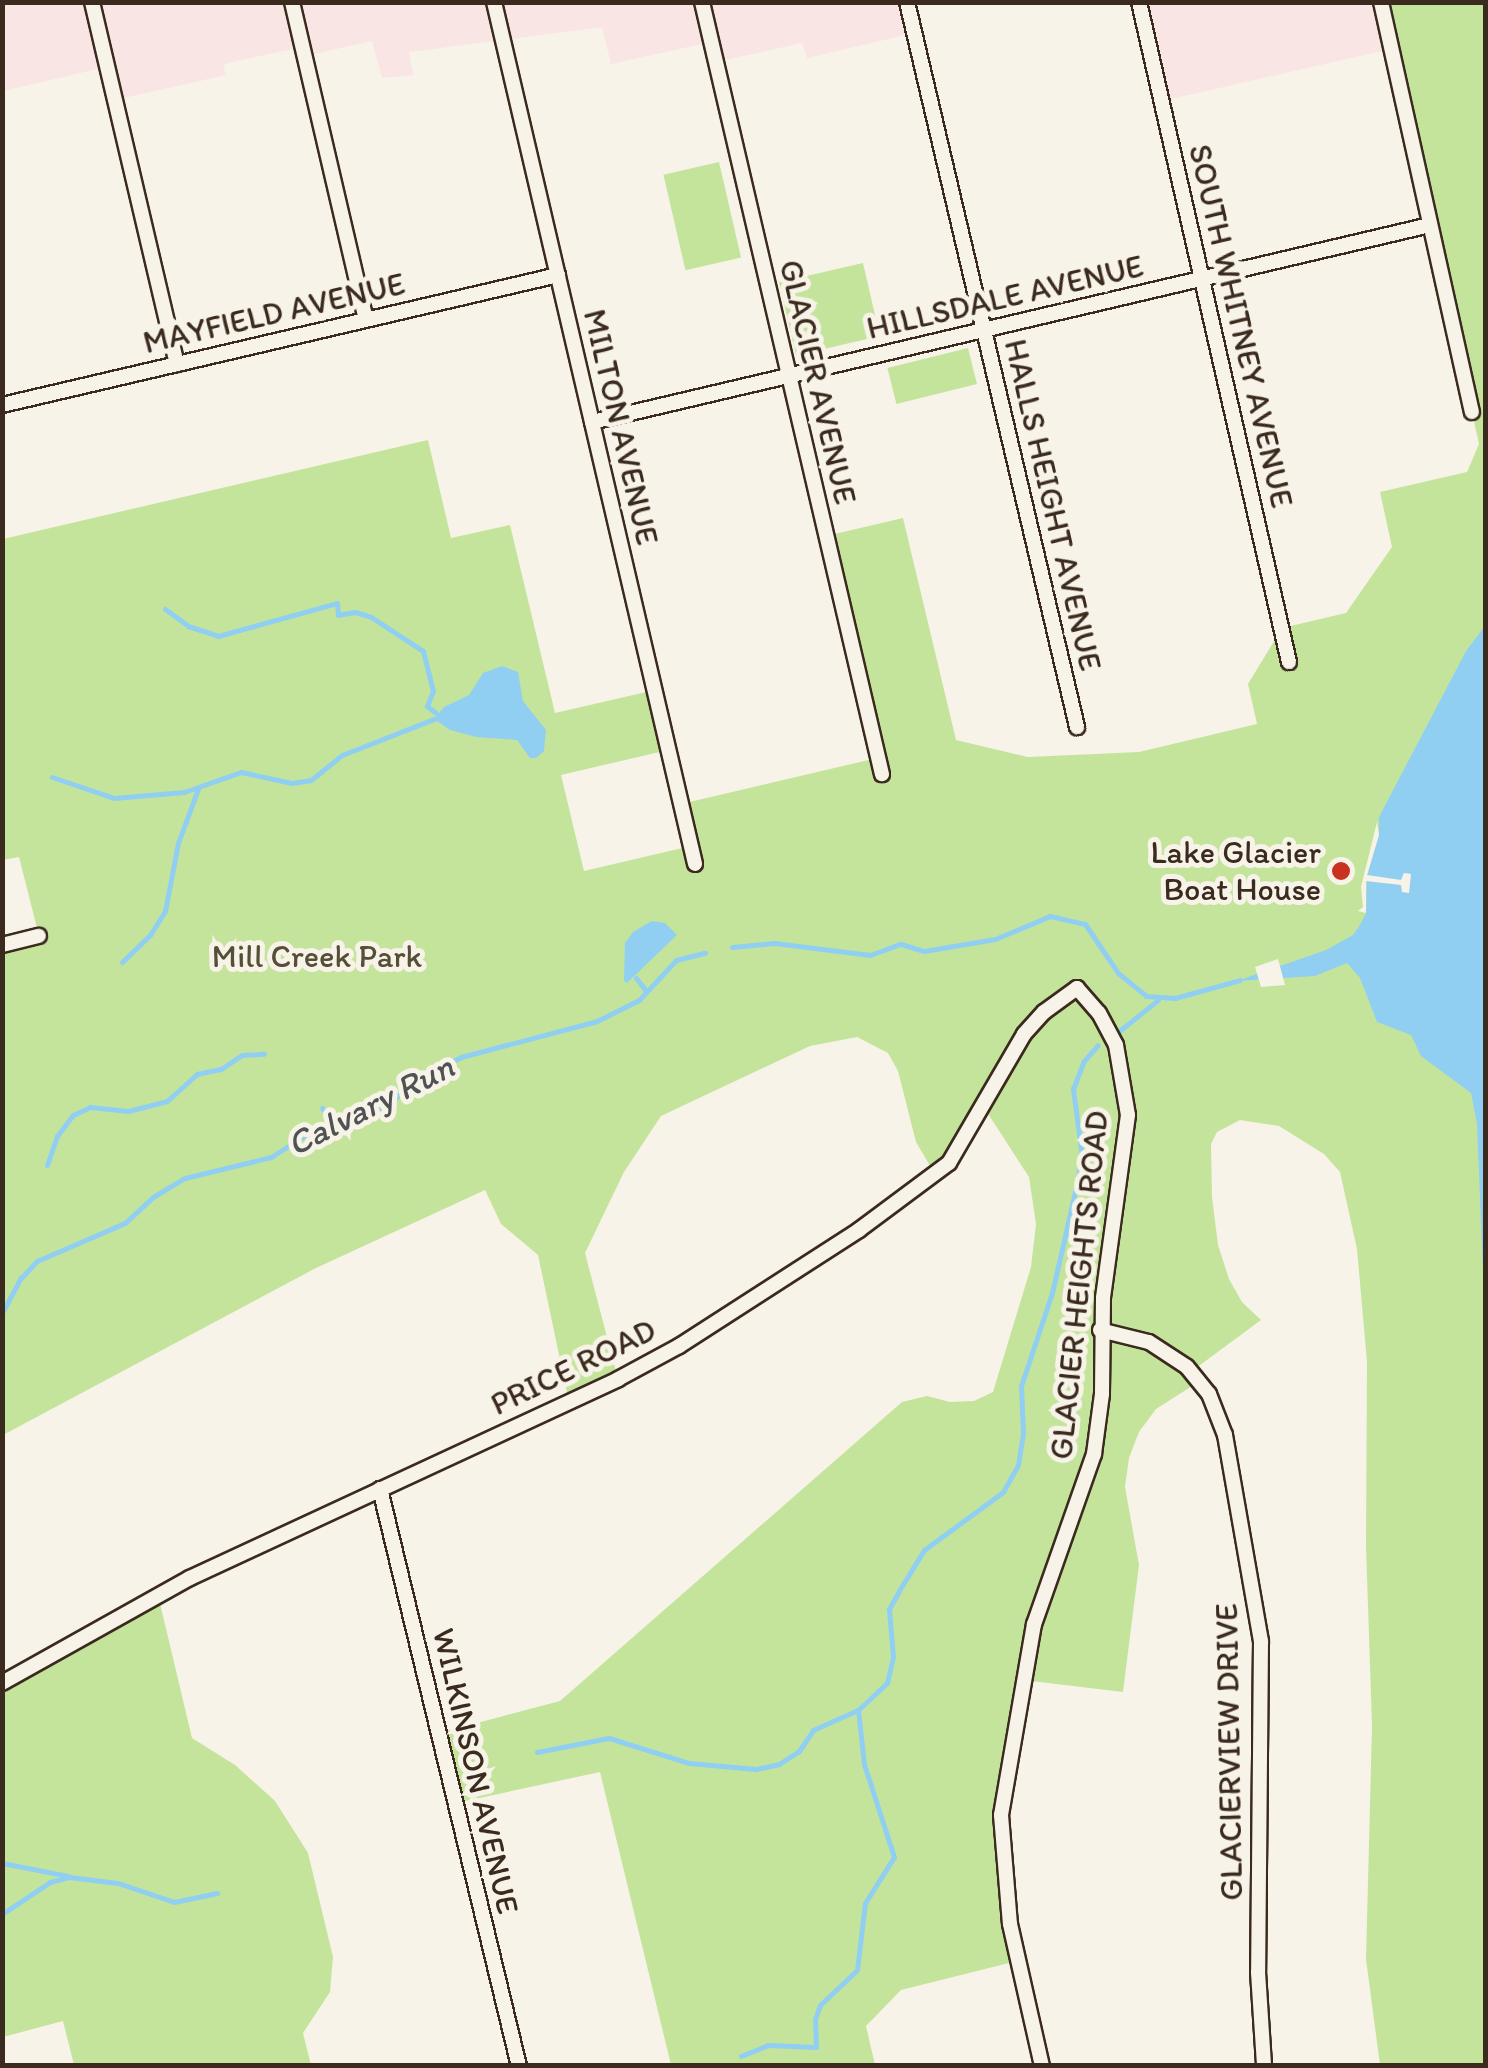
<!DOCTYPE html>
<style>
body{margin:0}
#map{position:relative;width:1488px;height:2068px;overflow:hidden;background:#f7f3e8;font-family:Itim,sans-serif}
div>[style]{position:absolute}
.built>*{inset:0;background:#f9e5e4}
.green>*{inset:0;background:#c4e49c;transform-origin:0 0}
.water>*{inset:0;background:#91cff2}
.pier>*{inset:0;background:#f7f3e8}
.stream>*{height:5px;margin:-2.5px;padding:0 2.5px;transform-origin:2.5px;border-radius:2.5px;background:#91cff2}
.roads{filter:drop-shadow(2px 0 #3b2a1e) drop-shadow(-2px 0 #3b2a1e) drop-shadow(0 2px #3b2a1e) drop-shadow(0 -2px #3b2a1e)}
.minor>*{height:14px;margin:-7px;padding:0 7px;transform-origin:7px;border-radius:7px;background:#f7f3e8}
.dots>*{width:28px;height:28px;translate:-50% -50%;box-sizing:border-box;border:5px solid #f7f3e8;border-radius:50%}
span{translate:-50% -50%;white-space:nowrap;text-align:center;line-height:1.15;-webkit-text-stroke:10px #f7f3e8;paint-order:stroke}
.street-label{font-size:32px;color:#3b2a1e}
.poi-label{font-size:32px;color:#3b2a1e}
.right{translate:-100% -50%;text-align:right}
.park-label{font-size:32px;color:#564f37}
.water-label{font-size:35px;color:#505353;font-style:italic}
.frame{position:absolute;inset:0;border:5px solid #3b2a1e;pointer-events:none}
</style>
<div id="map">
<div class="built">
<i style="clip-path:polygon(907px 2px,914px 33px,807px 58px,802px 43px,716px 62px,711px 42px,611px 64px,602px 27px,409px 52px,413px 75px,382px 78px,372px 41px,305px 56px,302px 47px,232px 62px,223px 65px,226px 75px,115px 100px,106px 67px,3px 91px,2px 3px)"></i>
<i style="clip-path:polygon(1139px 3px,1381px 3px,1391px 49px,1162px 101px)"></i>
</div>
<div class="green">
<i style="clip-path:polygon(1381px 3px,1485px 3px,1485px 2065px,1380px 2065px,1366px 1959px,1372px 1726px,1366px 1546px,1367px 1362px,1357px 1249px,1340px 1172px,1324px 1154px,1279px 1126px,1240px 1120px,1217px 1132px,1211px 1144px,1212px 1197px,1218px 1245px,1229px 1279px,1242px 1302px,1261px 1320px,1192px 1371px,1200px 1381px,1156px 1409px,1139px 1432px,1129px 1458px,1125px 1487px,1139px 1565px,1123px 1692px,1023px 1680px,1005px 1776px,1017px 1961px,901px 1990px,866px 2026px,875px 2065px,671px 2065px,600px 1772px,456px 1803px,439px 1733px,560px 1701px,902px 1402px,927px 1396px,950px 1402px,974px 1401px,993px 1392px,1031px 1267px,1036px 1224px,1029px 1177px,983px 1106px,936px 1176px,916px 1142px,898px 1071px,888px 1053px,857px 1037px,810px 1046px,661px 1116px,624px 1172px,585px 1253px,618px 1379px,569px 1402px,538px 1255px,501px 1224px,485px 1190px,316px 1268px,3px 1435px,2px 945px,39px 936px,19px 857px,3px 860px,3px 539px,428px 440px,451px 538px,510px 525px,555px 713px,655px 690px,668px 750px,561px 775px,584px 871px,691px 846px,681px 804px,877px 758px,826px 536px,903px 518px,956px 740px,1028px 757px,1139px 752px,1257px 724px,1248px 684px,1282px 628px,1346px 613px,1392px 547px,1380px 492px,1467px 472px,1479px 444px)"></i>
<i style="left:719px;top:162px;width:98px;height:57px;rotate:77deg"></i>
<i style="left:863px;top:263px;width:75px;height:86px;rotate:77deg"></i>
<i style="left:968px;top:348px;width:37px;height:83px;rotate:76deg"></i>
<i style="clip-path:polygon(158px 1595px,192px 1738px,235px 1765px,275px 1801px,308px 1853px,333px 1957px,330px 1992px,303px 2033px,311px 2065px,74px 2065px,63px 2021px,3px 2037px,2px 1684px)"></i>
</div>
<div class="water">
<i style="clip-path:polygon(1485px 626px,1485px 1321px,1477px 1124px,1471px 1093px,1421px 1056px,1411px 1035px,1377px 1022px,1360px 978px,1347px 963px,1315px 976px,1237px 981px,1326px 950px,1353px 935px,1360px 925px,1366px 913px,1367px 876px,1379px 835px,1379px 817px,1466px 651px)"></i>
<i style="clip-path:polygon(502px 666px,518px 672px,523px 701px,546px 730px,544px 751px,536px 758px,530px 758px,517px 740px,476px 737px,450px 730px,434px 719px,444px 707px,469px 695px,483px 673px)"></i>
<i style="clip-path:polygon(652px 921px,665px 923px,677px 935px,627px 983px,624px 981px,625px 943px,633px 932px)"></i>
</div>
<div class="pier">
<i style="clip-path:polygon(1377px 822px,1379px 835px,1367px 875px,1401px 880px,1404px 873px,1411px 874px,1409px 893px,1402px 892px,1401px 885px,1366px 881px,1366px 913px,1358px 911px,1363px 907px,1361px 887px)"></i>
<i style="clip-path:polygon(1278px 959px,1285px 985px,1261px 987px,1255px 967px)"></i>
</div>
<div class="stream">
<i style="left:165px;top:609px;width:29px;rotate:36deg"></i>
<i style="left:188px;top:626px;width:32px;rotate:18deg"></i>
<i style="left:218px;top:636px;width:123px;rotate:-15.5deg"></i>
<i style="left:337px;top:603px;width:12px;rotate:85deg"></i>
<i style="left:338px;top:615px;width:17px;rotate:-10deg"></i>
<i style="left:355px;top:612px;width:17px;rotate:17deg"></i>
<i style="left:371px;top:617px;width:62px;rotate:33.2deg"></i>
<i style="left:423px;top:651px;width:41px;rotate:76deg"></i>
<i style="left:433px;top:691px;width:16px;rotate:112deg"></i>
<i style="left:427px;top:706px;width:11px;rotate:38deg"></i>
<i style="left:52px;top:777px;width:65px;rotate:18.7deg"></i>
<i style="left:114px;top:798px;width:70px;rotate:-4.9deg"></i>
<i style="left:184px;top:792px;width:60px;rotate:-19.3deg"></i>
<i style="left:241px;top:772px;width:52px;rotate:12.2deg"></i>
<i style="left:292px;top:783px;width:19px;rotate:-9deg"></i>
<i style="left:311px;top:780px;width:40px;rotate:-39deg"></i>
<i style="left:342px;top:755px;width:99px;rotate:-21.4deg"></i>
<i style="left:732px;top:947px;width:42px;rotate:-5.4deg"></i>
<i style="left:774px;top:943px;width:97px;rotate:7.1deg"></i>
<i style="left:870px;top:955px;width:33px;rotate:-20deg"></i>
<i style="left:901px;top:944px;width:24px;rotate:17deg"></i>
<i style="left:924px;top:951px;width:72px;rotate:-9.6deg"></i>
<i style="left:995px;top:939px;width:60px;rotate:-22.7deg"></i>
<i style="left:1050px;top:916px;width:36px;rotate:13deg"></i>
<i style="left:1085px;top:924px;width:59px;rotate:56deg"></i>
<i style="left:1118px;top:973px;width:36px;rotate:39deg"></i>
<i style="left:1146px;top:996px;width:29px;rotate:4deg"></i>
<i style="left:1175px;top:998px;width:67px;rotate:-15.5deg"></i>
<i style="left:122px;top:962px;width:39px;rotate:-44deg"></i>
<i style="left:150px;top:935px;width:28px;rotate:-58deg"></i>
<i style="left:165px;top:911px;width:69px;rotate:-79.2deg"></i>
<i style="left:178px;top:843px;width:58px;rotate:-69.7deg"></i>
<i style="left:636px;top:978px;width:16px;rotate:52deg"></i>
<i style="left:1118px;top:1032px;width:51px;rotate:-38.7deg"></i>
<i style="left:322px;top:1108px;width:16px;rotate:52deg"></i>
<i style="left:47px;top:1165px;width:31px;rotate:-71deg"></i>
<i style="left:57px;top:1136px;width:26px;rotate:-53deg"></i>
<i style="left:73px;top:1115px;width:19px;rotate:-25deg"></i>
<i style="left:90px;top:1107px;width:38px;rotate:6deg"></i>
<i style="left:128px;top:1111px;width:40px;rotate:-14.4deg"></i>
<i style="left:167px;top:1101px;width:40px;rotate:-42deg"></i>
<i style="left:197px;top:1074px;width:25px;rotate:-12deg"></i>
<i style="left:221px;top:1069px;width:25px;rotate:-34deg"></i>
<i style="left:242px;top:1055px;width:22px;rotate:-3deg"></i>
<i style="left:2px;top:1313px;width:40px;rotate:-62deg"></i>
<i style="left:21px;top:1278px;width:23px;rotate:-47deg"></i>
<i style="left:37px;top:1261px;width:96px;rotate:-23.4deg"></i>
<i style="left:125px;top:1223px;width:38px;rotate:-43deg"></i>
<i style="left:153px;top:1197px;width:37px;rotate:-31deg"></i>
<i style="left:185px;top:1178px;width:89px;rotate:-13.7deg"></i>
<i style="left:271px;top:1157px;width:58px;rotate:-32.3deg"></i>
<i style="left:320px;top:1126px;width:68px;rotate:-17.1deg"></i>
<i style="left:385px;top:1106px;width:53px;rotate:-38.2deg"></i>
<i style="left:427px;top:1073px;width:38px;rotate:-25deg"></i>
<i style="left:461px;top:1057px;width:141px;rotate:-14.8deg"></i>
<i style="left:597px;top:1021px;width:47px;rotate:-26.6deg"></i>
<i style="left:639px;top:1000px;width:54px;rotate:-47.2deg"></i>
<i style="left:676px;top:960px;width:30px;rotate:-14deg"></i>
<i style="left:537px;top:1752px;width:73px;rotate:-11deg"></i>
<i style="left:609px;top:1738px;width:84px;rotate:17.4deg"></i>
<i style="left:689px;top:1763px;width:67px;rotate:5.1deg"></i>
<i style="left:756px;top:1769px;width:24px;rotate:-12deg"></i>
<i style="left:779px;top:1764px;width:24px;rotate:-33deg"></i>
<i style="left:799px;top:1751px;width:25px;rotate:-56deg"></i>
<i style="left:813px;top:1730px;width:49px;rotate:-24deg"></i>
<i style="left:858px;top:1710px;width:40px;rotate:-43deg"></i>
<i style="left:887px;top:1683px;width:27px;rotate:-77deg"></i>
<i style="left:893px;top:1657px;width:48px;rotate:-94.8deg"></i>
<i style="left:889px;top:1609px;width:23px;rotate:-61deg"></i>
<i style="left:900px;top:1589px;width:46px;rotate:-58.4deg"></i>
<i style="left:924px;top:1550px;width:98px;rotate:-36.3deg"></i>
<i style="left:1003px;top:1492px;width:31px;rotate:-61deg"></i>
<i style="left:1018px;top:1465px;width:32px;rotate:-81deg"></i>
<i style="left:1023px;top:1433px;width:47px;rotate:-92.4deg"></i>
<i style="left:1021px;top:1386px;width:98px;rotate:-71.6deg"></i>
<i style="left:1052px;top:1293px;width:117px;rotate:-77.2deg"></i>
<i style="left:1078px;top:1179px;width:30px;rotate:-84deg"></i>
<i style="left:1081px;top:1149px;width:61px;rotate:-97.6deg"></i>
<i style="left:1073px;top:1089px;width:30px;rotate:-69deg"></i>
<i style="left:1084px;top:1061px;width:21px;rotate:-49deg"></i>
<i style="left:2px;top:1863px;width:67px;rotate:11.1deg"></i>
<i style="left:2px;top:1914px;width:58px;rotate:-33.7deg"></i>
<i style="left:50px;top:1882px;width:20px;rotate:-15deg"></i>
<i style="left:69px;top:1877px;width:49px;rotate:7deg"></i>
<i style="left:118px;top:1883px;width:59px;rotate:18.7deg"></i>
<i style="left:174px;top:1902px;width:44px;rotate:-11.8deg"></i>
<i style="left:741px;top:2056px;width:29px;rotate:-22deg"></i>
<i style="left:768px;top:2045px;width:48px;rotate:2.4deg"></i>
<i style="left:816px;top:2047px;width:28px;rotate:-92deg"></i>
<i style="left:815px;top:2019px;width:15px;rotate:-70deg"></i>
<i style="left:820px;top:2005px;width:51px;rotate:-43.4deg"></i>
<i style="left:857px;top:1970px;width:67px;rotate:-83.2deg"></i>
<i style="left:865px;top:1903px;width:54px;rotate:-57.8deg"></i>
<i style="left:894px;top:1857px;width:98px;rotate:-107.9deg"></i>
<i style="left:864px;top:1764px;width:54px;rotate:-96.3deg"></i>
</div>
<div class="roads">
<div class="minor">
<i style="left:92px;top:2px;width:372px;rotate:76.8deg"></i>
<i style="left:292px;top:2px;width:326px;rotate:76.9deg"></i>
<i style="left:494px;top:2px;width:885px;rotate:76.87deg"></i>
<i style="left:702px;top:2px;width:793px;rotate:76.88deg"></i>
<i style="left:907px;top:2px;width:745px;rotate:76.8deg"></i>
<i style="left:1139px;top:2px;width:677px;rotate:77.2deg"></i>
<i style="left:1381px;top:2px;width:420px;rotate:77.5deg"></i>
<i style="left:2px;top:405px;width:571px;rotate:-13.16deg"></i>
<i style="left:592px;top:422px;width:861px;rotate:-13.23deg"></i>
<i style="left:2px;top:945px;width:38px;rotate:-14deg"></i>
<i style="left:1100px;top:1330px;width:50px;rotate:13.8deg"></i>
<i style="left:1149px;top:1342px;width:45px;rotate:33.3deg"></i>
<i style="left:1187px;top:1367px;width:35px;rotate:51deg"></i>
<i style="left:1209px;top:1394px;width:44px;rotate:68.7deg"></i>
<i style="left:1225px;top:1435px;width:209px;rotate:80.1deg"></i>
<i style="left:1261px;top:1641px;width:331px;rotate:90.5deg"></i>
<i style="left:1258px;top:1972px;width:94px;rotate:86.3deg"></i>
<i style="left:380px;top:1489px;width:594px;rotate:76.46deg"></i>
<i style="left:2px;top:1683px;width:215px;rotate:-29.2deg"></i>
<i style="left:190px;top:1578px;width:472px;rotate:-24.9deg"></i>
<i style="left:618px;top:1379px;width:69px;rotate:-28.4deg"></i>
<i style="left:679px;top:1346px;width:214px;rotate:-32.8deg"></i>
<i style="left:859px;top:1230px;width:112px;rotate:-36.7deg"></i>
<i style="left:949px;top:1163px;width:149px;rotate:-59.8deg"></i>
<i style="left:1024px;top:1034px;width:30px;rotate:-48deg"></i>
<i style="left:1044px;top:1012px;width:41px;rotate:-36deg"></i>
<i style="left:1077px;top:988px;width:33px;rotate:49deg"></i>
<i style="left:1099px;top:1013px;width:36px;rotate:62deg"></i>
<i style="left:1116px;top:1045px;width:71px;rotate:80.3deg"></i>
<i style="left:1128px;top:1115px;width:185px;rotate:97.8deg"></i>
<i style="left:1103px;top:1298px;width:96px;rotate:90.6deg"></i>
<i style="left:1102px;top:1394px;width:61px;rotate:97.6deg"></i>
<i style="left:1094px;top:1454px;width:180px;rotate:109.4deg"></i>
<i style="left:1034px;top:1624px;width:194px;rotate:99.8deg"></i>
<i style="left:1001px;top:1815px;width:109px;rotate:85.3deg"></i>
<i style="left:1010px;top:1924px;width:146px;rotate:77.3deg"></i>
</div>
</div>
<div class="dots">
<i style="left:1341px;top:871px;background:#c8321e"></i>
</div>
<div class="street-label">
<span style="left:1005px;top:297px;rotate:-13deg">HILLSDALE AVENUE</span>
<span style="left:274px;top:313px;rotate:-13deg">MAYFIELD AVENUE</span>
<span style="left:1241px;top:326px;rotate:77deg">SOUTH WHITNEY AVENUE</span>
<span style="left:818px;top:382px;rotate:77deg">GLACIER AVENUE</span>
<span style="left:621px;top:427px;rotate:77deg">MILTON AVENUE</span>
<span style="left:1053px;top:505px;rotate:77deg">HALLS HEIGHT AVENUE</span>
<span style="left:1079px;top:1285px;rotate:-84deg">GLACIER HEIGHTS ROAD</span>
<span style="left:573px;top:1367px;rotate:-26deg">PRICE ROAD</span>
<span style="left:1229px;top:1752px;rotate:-91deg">GLACIERVIEW DRIVE</span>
<span style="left:476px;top:1771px;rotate:77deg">WILKINSON AVENUE</span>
</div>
<div class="poi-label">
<span class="right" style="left:1321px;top:871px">Lake Glacier<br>Boat House</span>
</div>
<div class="park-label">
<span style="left:317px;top:956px">Mill Creek Park</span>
</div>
<div class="water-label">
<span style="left:370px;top:1105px;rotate:-27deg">Calvary Run</span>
</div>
<div class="frame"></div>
</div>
